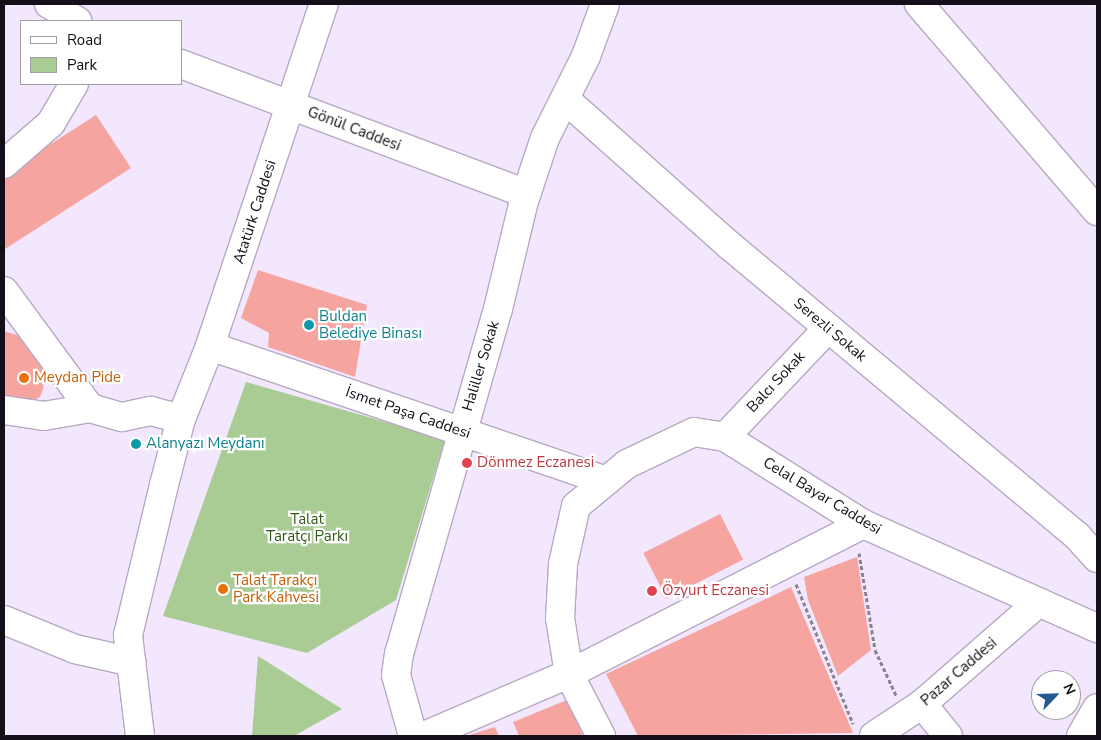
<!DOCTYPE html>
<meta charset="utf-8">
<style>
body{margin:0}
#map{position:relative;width:1101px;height:740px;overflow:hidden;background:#f2e7fd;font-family:"Nunito Sans",sans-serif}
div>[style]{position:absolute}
.green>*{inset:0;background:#a9cc95}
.building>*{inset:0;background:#f6a4a0;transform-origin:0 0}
.path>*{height:3px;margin-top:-1.5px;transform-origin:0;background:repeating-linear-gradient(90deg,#8a8191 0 4px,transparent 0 6.5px)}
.roads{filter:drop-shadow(1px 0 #b6a9c3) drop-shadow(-1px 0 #b6a9c3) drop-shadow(0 1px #b6a9c3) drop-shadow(0 -1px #b6a9c3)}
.minor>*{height:28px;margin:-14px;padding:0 14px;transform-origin:14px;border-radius:14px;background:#fff}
.dots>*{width:14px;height:14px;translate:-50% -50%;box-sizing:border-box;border:2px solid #fff;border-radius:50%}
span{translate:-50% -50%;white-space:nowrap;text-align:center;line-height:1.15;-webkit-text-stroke:4.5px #fff;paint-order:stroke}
.street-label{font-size:15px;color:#130e17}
.culture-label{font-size:15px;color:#0d838f}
.left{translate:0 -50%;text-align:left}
.food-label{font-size:15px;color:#c56008}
.health-label{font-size:15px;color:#be3a42}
.park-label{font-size:15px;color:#335919}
.frame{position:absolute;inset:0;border:5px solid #130e17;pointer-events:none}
.legend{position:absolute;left:20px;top:20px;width:162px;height:65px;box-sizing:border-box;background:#fff;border:1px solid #a19fa2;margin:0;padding:6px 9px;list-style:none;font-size:15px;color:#130e17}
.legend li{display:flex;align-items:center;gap:10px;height:25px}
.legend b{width:25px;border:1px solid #a19fa2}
.north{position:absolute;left:1031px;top:670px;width:50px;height:50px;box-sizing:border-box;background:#fff;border:1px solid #a19fa2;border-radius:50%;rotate:66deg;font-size:14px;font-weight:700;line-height:20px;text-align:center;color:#130e17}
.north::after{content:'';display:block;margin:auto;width:18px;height:22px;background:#255790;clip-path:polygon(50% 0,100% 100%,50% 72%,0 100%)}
</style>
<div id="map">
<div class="green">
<i style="clip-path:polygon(246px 382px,445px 439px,396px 600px,307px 653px,163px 616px)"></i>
<i style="clip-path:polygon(258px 656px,342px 709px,294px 736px,252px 736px)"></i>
</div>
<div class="building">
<i style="clip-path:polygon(96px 115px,131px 168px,5px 249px,4px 174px)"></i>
<i style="clip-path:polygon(258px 270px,367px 305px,355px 377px,268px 347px,269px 333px,241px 318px)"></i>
<i style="clip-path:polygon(4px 331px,39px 342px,46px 366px,43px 389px,40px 397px,30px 402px,4px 398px)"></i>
<i style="left:720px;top:514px;width:51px;height:86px;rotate:63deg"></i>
<i style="clip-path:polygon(857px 557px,871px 650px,838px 676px,808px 600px,804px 577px)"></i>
<i style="clip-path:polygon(791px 587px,853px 733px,638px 736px,606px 674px)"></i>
<i style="clip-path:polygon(567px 700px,583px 736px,519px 736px,513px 722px)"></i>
<i style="clip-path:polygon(495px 727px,499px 736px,466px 736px)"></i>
</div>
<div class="path">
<i style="left:859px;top:553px;width:98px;rotate:80.6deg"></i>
<i style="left:875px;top:650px;width:50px;rotate:65deg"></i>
<i style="left:796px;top:584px;width:151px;rotate:67.8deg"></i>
</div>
<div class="roads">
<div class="minor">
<i style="left:49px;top:4px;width:33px;rotate:31deg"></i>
<i style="left:919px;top:4px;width:273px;rotate:49.3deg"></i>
<i style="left:181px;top:64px;width:369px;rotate:20.6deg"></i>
<i style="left:565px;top:99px;width:220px;rotate:41.7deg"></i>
<i style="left:729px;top:245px;width:455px;rotate:39.9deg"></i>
<i style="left:1078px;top:537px;width:28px;rotate:48deg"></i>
<i style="left:4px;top:164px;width:62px;rotate:-41.1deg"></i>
<i style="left:51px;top:123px;width:45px;rotate:-59.5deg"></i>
<i style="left:4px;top:291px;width:145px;rotate:53.7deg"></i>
<i style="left:90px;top:408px;width:33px;rotate:16deg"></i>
<i style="left:122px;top:417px;width:30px;rotate:-12deg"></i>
<i style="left:151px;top:411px;width:31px;rotate:15deg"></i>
<i style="left:210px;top:346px;width:418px;rotate:18.8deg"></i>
<i style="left:4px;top:410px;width:40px;rotate:8.5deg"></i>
<i style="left:44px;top:416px;width:47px;rotate:-9.9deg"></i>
<i style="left:725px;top:437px;width:150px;rotate:-46.6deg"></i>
<i style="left:4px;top:620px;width:77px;rotate:22.2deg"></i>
<i style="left:75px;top:649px;width:58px;rotate:12.8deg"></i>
<i style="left:922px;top:704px;width:41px;rotate:50.9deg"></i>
<i style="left:140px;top:736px;width:102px;rotate:-96.8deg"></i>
<i style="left:128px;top:635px;width:154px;rotate:-76.5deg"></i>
<i style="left:164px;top:485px;width:68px;rotate:-75.6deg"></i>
<i style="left:181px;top:419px;width:79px;rotate:-68.3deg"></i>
<i style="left:210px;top:346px;width:360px;rotate:-71.6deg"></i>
<i style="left:413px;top:736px;width:63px;rotate:-105.6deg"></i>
<i style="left:396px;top:675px;width:21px;rotate:-82deg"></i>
<i style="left:399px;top:654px;width:359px;rotate:-74deg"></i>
<i style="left:498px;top:309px;width:111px;rotate:-76.5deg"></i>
<i style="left:524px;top:201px;width:66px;rotate:-71.6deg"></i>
<i style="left:545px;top:138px;width:92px;rotate:-63.4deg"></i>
<i style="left:586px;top:56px;width:55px;rotate:-69.9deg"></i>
<i style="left:424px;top:736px;width:158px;rotate:-23.2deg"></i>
<i style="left:569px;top:674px;width:330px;rotate:-27deg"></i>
<i style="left:601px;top:736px;width:70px;rotate:-117.3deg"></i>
<i style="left:569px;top:674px;width:57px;rotate:-99.1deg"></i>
<i style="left:560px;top:618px;width:54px;rotate:-86.8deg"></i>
<i style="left:563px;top:564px;width:59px;rotate:-77.4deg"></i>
<i style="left:576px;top:506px;width:66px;rotate:-39.5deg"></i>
<i style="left:627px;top:464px;width:74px;rotate:-25.5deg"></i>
<i style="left:694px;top:432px;width:31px;rotate:9deg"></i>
<i style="left:725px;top:437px;width:163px;rotate:32.2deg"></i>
<i style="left:863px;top:524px;width:256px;rotate:24deg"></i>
<i style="left:874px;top:736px;width:58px;rotate:-33.7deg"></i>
<i style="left:922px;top:704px;width:155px;rotate:-41.1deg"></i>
<i style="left:1081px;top:736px;width:32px;rotate:-60deg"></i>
</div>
</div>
<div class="dots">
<i style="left:309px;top:325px;background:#0f9aa8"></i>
<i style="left:24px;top:378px;background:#e8710a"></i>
<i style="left:136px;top:444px;background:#0f9aa8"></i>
<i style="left:467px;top:463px;background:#e0444e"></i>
<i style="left:223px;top:589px;background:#e8710a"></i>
<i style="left:652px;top:591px;background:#e0444e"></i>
</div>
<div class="street-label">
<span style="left:354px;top:129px;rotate:21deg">Gönül Caddesi</span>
<span style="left:255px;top:212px;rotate:-72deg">Atatürk Caddesi</span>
<span style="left:830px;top:330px;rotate:40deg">Serezli Sokak</span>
<span style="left:481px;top:366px;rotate:-73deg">Haliller Sokak</span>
<span style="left:776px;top:382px;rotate:-47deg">Balcı Sokak</span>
<span style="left:408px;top:413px;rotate:19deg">İsmet Paşa Caddesi</span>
<span style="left:822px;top:496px;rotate:31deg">Celal Bayar Caddesi</span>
<span style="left:959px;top:672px;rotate:-41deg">Pazar Caddesi</span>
</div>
<div class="culture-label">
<span class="left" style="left:319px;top:325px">Buldan<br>Belediye Binası</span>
<span class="left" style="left:146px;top:444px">Alanyazı Meydanı</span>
</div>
<div class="food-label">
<span class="left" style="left:34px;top:378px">Meydan Pide</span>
<span class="left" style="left:233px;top:589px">Talat Tarakçı<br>Park Kahvesi</span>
</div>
<div class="health-label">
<span class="left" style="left:477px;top:463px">Dönmez Eczanesi</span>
<span class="left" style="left:662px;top:591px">Özyurt Eczanesi</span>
</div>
<div class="park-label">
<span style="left:307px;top:528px">Talat<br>Taratçı Parkı</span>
</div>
<div class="frame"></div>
<ul class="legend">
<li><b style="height:6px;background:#fff"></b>Road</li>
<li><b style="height:14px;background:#a9cc95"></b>Park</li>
</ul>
<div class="north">N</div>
</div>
